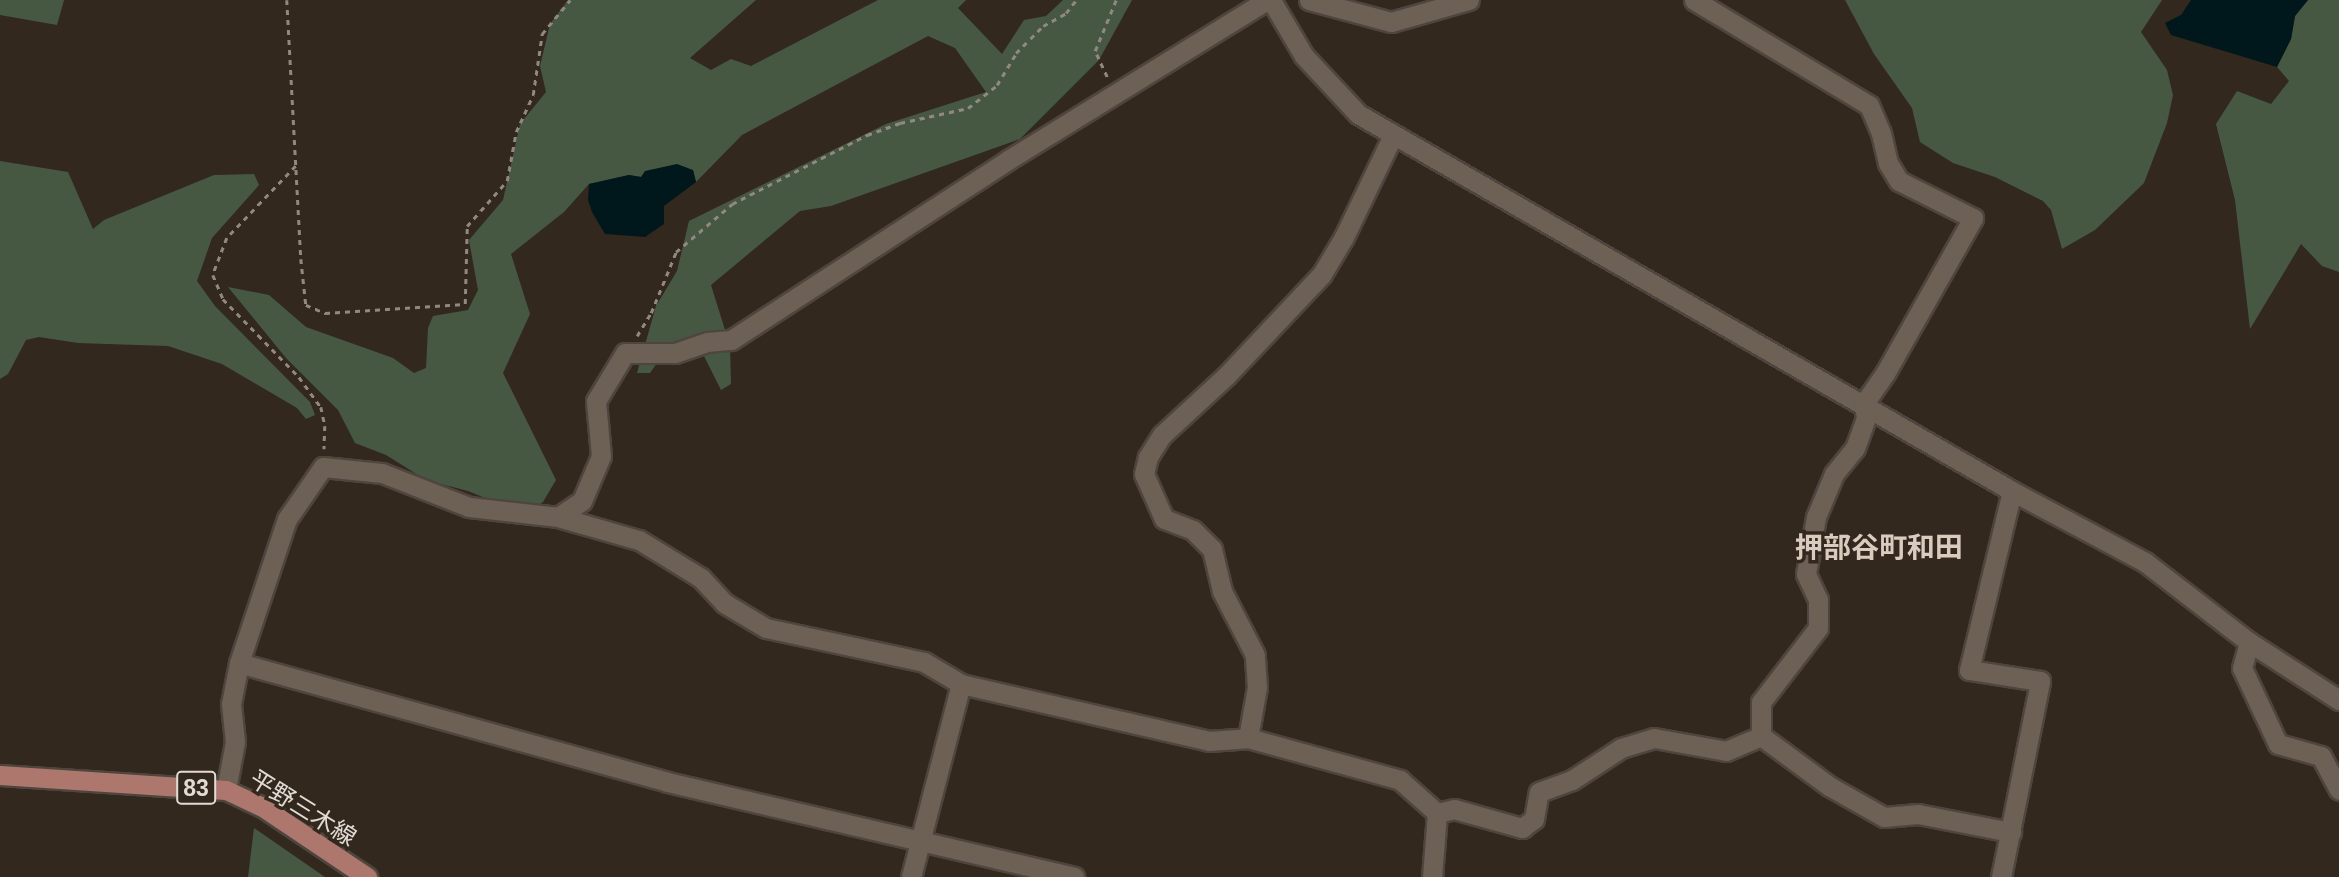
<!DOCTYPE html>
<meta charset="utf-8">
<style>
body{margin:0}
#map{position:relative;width:2339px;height:877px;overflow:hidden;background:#33281e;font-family:Arial,"Noto Sans JP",sans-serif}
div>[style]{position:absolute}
.green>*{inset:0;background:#475842}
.water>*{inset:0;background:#00171c}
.path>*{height:2.5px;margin-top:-1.25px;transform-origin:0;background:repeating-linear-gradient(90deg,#918981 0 5px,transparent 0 10px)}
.roads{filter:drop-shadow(2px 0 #4e463e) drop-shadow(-2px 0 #4e463e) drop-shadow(0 2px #4e463e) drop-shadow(0 -2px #4e463e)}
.minor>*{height:19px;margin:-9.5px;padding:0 9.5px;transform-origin:9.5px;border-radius:9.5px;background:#6d6055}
.primary>*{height:19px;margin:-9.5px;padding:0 9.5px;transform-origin:9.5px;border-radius:9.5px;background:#ae776d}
span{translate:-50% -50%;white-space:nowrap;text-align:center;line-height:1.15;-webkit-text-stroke:7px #33281e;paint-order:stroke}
.shield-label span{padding:2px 5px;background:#33281e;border:2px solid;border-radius:5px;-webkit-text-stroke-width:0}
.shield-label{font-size:23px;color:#e3dcd6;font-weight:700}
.street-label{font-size:24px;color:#e3dcd6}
.quarter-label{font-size:28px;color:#d9cbbe;font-weight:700}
</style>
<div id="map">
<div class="green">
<i style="clip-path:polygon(0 0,64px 0,57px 25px,0 15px)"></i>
<i style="clip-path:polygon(568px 0,756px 0,690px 58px,711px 70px,731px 59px,751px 66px,878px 0,966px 0,958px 8px,1002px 54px,1024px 20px,1046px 16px,1063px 0,1132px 0,1099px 60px,1020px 139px,831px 206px,800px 211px,711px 285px,730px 346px,731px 384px,721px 390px,703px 354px,690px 351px,664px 353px,650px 373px,637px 373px,656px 306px,677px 271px,689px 221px,886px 124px,986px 92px,955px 48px,928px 36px,742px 135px,696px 182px,693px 170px,641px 177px,629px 175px,589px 184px,564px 212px,511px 254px,530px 314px,503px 373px,556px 480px,543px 502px,532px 509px,517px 511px,468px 491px,426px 480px,386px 455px,355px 443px,338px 410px,286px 358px,228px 287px,269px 295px,306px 327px,393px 358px,414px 373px,426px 368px,428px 328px,433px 316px,468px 310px,478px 290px,469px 240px,503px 200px,520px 124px,546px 92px,540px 66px,550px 24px)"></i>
<i style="clip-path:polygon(1845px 0,2162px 0,2141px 32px,2167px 70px,2173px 95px,2167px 123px,2144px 183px,2095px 230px,2062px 249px,2051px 210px,2043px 201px,1995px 177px,1953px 163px,1920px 142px,1912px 108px,1874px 54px)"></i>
<i style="clip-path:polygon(2308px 0,2339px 0,2339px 272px,2322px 266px,2301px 244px,2250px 329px,2235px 200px,2216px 124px,2237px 91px,2271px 104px,2289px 81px,2277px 67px,2291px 39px,2295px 16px)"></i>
<i style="clip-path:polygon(0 161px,68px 172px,93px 229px,104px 220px,214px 175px,254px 174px,259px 185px,212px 238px,197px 281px,215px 306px,310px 402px,315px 415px,306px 419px,297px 408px,222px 364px,168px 346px,78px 343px,39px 337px,26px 340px,8px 374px,0 379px)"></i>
<i style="clip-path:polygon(254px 828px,325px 877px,248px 877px)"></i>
</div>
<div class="water">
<i style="clip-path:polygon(2191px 0,2308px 0,2295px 16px,2291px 39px,2277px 67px,2171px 35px,2165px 23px,2181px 15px)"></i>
<i style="clip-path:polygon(677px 164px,693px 170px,696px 182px,664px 206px,664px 224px,645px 237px,605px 234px,592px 212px,588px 200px,589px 184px,629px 175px,641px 177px,645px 171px)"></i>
</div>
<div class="path">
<i style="left:287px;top:0;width:259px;rotate:86.9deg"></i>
<i style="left:301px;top:259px;width:46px;rotate:83.8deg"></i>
<i style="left:306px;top:305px;width:21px;rotate:23deg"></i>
<i style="left:325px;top:313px;width:140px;rotate:-3.7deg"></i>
<i style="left:465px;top:304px;width:78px;rotate:-88.5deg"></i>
<i style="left:467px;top:226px;width:60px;rotate:-48.4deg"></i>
<i style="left:507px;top:181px;width:50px;rotate:-79.6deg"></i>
<i style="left:516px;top:132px;width:41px;rotate:-65.3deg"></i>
<i style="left:533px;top:95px;width:62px;rotate:-81.6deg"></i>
<i style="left:542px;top:34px;width:44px;rotate:-50.5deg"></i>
<i style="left:1107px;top:77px;width:29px;rotate:-115deg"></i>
<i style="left:1095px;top:51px;width:55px;rotate:-67.6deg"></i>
<i style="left:296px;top:166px;width:100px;rotate:133.8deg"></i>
<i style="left:227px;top:238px;width:40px;rotate:111deg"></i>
<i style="left:213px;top:275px;width:26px;rotate:67deg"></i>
<i style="left:223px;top:299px;width:109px;rotate:45.7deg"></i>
<i style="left:299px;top:377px;width:37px;rotate:54deg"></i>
<i style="left:321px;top:407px;width:19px;rotate:78deg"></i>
<i style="left:325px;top:426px;width:23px;rotate:92deg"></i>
<i style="left:637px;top:336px;width:27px;rotate:-59deg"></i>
<i style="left:651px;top:313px;width:66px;rotate:-67.7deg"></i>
<i style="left:676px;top:252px;width:74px;rotate:-40.6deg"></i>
<i style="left:732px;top:204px;width:152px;rotate:-27.1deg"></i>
<i style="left:867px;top:135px;width:35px;rotate:-20deg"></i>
<i style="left:900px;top:123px;width:70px;rotate:-12.4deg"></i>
<i style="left:968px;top:108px;width:37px;rotate:-38deg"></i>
<i style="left:997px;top:85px;width:37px;rotate:-59deg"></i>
<i style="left:1016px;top:53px;width:38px;rotate:-45deg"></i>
<i style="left:1043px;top:26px;width:26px;rotate:-29deg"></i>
<i style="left:1066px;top:13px;width:16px;rotate:-52deg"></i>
</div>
<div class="roads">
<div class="minor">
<i style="left:1271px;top:0;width:65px;rotate:59.5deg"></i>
<i style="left:1304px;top:56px;width:79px;rotate:47deg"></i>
<i style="left:1358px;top:114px;width:755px;rotate:29.96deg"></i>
<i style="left:2012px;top:491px;width:151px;rotate:28.1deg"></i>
<i style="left:2145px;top:562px;width:131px;rotate:37.6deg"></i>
<i style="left:2249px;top:642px;width:107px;rotate:32.8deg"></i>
<i style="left:1309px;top:0;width:85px;rotate:15deg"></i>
<i style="left:1391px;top:22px;width:81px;rotate:-15.8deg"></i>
<i style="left:1694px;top:0;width:204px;rotate:31deg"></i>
<i style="left:1869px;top:105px;width:30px;rotate:67deg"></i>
<i style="left:1881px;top:133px;width:31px;rotate:77deg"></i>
<i style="left:1888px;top:163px;width:21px;rotate:59deg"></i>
<i style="left:1899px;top:181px;width:83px;rotate:26.6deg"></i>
<i style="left:1973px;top:218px;width:177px;rotate:119.5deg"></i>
<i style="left:1886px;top:372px;width:39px;rotate:125deg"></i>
<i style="left:1864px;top:404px;width:14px;rotate:82deg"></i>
<i style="left:1866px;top:418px;width:32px;rotate:110deg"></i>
<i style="left:1855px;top:448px;width:33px;rotate:129deg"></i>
<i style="left:1834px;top:474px;width:47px;rotate:112.7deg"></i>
<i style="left:1816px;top:517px;width:58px;rotate:100deg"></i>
<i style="left:1806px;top:574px;width:29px;rotate:65deg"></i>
<i style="left:1818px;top:600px;width:28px;rotate:90deg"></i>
<i style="left:1818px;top:628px;width:93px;rotate:127.6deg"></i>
<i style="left:1761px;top:702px;width:34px;rotate:90deg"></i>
<i style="left:558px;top:517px;width:29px;rotate:-34deg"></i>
<i style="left:582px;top:501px;width:49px;rotate:-67.1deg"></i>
<i style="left:601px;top:456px;width:55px;rotate:-95.2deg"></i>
<i style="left:596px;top:401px;width:56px;rotate:-58.9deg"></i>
<i style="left:625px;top:353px;width:50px"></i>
<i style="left:675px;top:353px;width:34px;rotate:-19deg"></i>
<i style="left:707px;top:342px;width:24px;rotate:-5deg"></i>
<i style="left:731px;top:340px;width:330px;rotate:-33deg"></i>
<i style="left:1008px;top:160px;width:304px;rotate:-31.7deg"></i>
<i style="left:2249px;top:642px;width:27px;rotate:105deg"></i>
<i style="left:2242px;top:668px;width:84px;rotate:64.7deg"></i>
<i style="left:2278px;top:744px;width:45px;rotate:15.6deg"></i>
<i style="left:2321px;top:756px;width:38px;rotate:62deg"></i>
<i style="left:239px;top:663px;width:444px;rotate:15.5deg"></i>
<i style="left:667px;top:782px;width:418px;rotate:13.1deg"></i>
<i style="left:1761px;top:736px;width:84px;rotate:36.3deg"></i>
<i style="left:1829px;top:786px;width:63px;rotate:29.4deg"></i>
<i style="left:1884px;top:817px;width:34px;rotate:-5deg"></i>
<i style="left:1918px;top:814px;width:95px;rotate:11deg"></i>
<i style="left:1248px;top:738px;width:52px;rotate:-80deg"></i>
<i style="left:1257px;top:687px;width:32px;rotate:-94deg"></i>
<i style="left:1255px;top:655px;width:72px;rotate:-117.3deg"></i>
<i style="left:1222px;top:591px;width:43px;rotate:-103.4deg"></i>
<i style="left:1212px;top:549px;width:27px;rotate:-135deg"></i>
<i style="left:1193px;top:530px;width:31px;rotate:-159deg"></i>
<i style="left:1164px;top:519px;width:49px;rotate:-114deg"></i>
<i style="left:1144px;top:474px;width:17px;rotate:-77deg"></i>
<i style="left:1148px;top:457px;width:26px;rotate:-58deg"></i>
<i style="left:1162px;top:435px;width:87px;rotate:-42.7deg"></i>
<i style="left:1226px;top:376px;width:140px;rotate:-46.7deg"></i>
<i style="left:1322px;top:274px;width:43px;rotate:-59.3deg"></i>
<i style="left:1344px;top:237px;width:113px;rotate:-64.3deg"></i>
<i style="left:226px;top:790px;width:49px;rotate:-79.4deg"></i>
<i style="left:235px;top:742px;width:38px;rotate:-96deg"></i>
<i style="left:231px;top:704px;width:42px;rotate:-79deg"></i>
<i style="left:239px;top:663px;width:152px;rotate:-71.6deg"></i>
<i style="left:287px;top:519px;width:63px;rotate:-55.3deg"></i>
<i style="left:323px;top:467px;width:59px;rotate:5.8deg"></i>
<i style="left:382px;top:473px;width:93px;rotate:21.3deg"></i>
<i style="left:469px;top:507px;width:90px;rotate:6.4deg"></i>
<i style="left:558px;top:517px;width:84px;rotate:15.9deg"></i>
<i style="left:639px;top:540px;width:73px;rotate:31.5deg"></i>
<i style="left:701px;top:578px;width:34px;rotate:47deg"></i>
<i style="left:724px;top:603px;width:49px;rotate:30.8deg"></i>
<i style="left:766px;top:628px;width:162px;rotate:12.1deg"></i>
<i style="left:924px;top:662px;width:43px;rotate:30.7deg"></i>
<i style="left:961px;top:684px;width:254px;rotate:12.9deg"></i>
<i style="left:1209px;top:741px;width:39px;rotate:-4deg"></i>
<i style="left:1248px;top:738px;width:158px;rotate:15.4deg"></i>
<i style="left:1400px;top:780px;width:50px;rotate:41.7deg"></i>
<i style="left:1437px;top:813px;width:17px;rotate:-13deg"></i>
<i style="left:1454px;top:809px;width:71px;rotate:15.6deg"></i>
<i style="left:1522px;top:828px;width:15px;rotate:-37deg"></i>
<i style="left:1534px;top:819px;width:27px;rotate:-80deg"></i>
<i style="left:1539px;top:792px;width:35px;rotate:-20deg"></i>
<i style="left:1572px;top:780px;width:59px;rotate:-33.1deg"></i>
<i style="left:1621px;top:748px;width:34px;rotate:-17deg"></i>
<i style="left:1654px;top:738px;width:73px;rotate:10.2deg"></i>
<i style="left:1726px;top:751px;width:38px;rotate:-23deg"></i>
<i style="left:911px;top:877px;width:199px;rotate:-75.5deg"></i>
<i style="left:1432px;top:877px;width:64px;rotate:-85.5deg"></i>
<i style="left:2001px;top:877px;width:200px;rotate:-78.7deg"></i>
<i style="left:2040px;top:681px;width:72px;rotate:-171.2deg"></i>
<i style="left:1969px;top:670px;width:184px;rotate:-76.5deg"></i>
</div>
<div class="primary">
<i style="left:0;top:775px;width:226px;rotate:3.8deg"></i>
<i style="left:226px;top:790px;width:38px;rotate:25deg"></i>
<i style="left:261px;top:806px;width:128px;rotate:33.8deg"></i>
</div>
</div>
<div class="shield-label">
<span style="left:196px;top:788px">83</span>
</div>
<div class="street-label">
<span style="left:303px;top:808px;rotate:32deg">平野三木線</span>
</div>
<div class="quarter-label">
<span style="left:1879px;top:548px">押部谷町和田</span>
</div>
</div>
